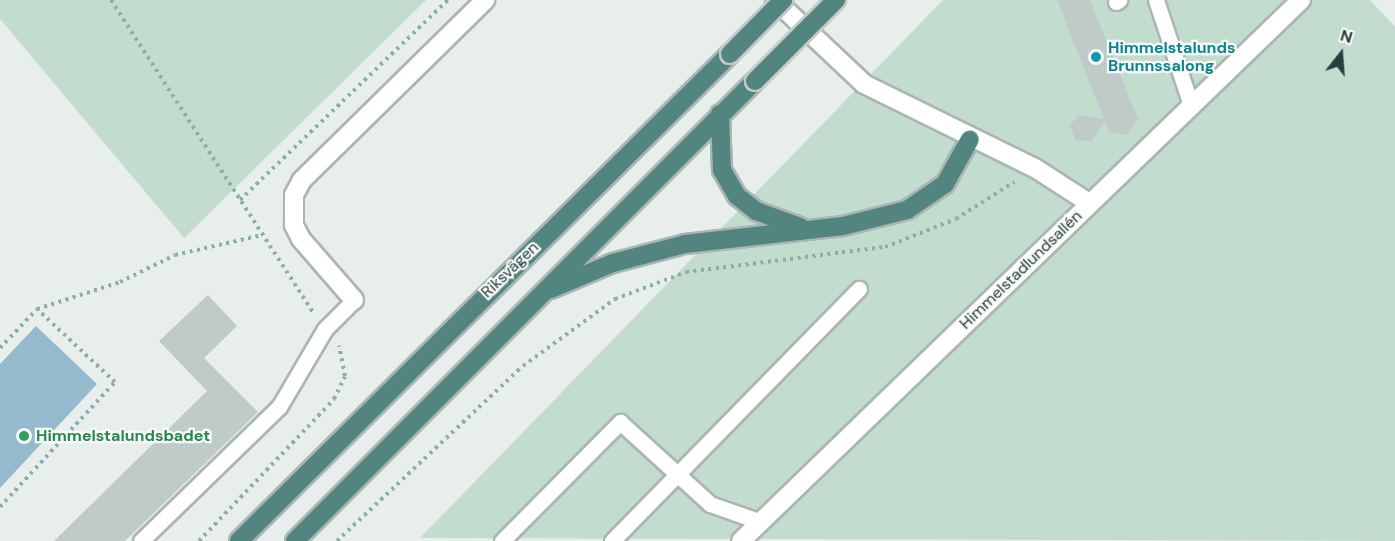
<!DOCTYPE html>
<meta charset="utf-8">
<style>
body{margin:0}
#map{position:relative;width:1395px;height:541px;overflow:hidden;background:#e7eeec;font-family:"DM Sans",sans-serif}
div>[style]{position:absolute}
.green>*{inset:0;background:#c2dcce}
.water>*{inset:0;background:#95bacd}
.building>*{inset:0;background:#bfcbc8}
.path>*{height:4px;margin-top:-2px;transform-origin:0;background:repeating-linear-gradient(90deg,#8aaea9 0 3px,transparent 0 7.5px)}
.roads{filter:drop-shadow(2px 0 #aab6b4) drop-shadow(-2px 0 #aab6b4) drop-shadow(0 2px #aab6b4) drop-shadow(0 -2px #aab6b4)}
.service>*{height:15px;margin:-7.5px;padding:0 7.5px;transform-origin:7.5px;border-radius:7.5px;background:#fff}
.minor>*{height:18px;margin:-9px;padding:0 9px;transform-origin:9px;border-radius:9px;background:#fff}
.trunk>*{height:18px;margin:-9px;padding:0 9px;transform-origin:9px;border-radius:9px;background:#528480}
.bridges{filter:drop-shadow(2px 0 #c3c9c8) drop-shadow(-2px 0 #c3c9c8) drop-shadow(0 2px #c3c9c8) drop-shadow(0 -2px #c3c9c8)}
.trunk-bridge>*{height:18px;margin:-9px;padding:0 9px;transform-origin:9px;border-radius:9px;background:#528480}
.dots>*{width:16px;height:16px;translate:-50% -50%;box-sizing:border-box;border:3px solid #f7faf9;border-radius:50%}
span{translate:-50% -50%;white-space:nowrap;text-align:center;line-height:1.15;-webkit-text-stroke:4.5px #f7faf9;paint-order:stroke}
.culture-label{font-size:16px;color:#0d838f;font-weight:700}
.left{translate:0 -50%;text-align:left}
.street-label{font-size:16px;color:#273f3c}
.leisure-label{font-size:16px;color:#27864d;font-weight:700}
.north{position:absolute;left:1311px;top:24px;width:60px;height:60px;-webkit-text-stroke:4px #f7faf9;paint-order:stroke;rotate:17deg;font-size:16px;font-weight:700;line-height:24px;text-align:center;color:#273f3c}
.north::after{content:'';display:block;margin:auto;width:21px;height:27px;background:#273f3c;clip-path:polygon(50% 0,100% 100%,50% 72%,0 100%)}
</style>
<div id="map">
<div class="green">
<i style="clip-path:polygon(0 0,426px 0,184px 238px,0 19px)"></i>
<i style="clip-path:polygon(943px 0,1370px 0,1395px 27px,1395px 541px,420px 538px)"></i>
</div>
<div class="water">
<i style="clip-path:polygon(36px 326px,97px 384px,0 488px,0 364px)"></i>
</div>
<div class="building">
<i style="clip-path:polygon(1057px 0,1090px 0,1138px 119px,1126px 135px,1109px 132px,1105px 122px,1091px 141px,1075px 140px,1070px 125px,1079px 115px,1104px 119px)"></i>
<i style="clip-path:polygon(208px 295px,237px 326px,204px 358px,258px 412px,125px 541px,54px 541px,207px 391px,159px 341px)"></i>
</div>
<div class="path">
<i style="left:111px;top:0;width:372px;rotate:57.1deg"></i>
<i style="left:240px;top:200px;width:289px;rotate:-43.9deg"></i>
<i style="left:0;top:348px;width:54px;rotate:-46.5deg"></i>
<i style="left:37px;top:309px;width:87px;rotate:-18deg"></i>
<i style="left:120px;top:282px;width:61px;rotate:-26.1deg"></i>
<i style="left:175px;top:255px;width:89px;rotate:-12.9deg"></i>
<i style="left:0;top:507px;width:170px;rotate:-47.4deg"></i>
<i style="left:115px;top:382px;width:107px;rotate:-136.9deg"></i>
<i style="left:199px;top:541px;width:196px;rotate:-46.4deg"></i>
<i style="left:334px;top:399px;width:25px;rotate:-64deg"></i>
<i style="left:345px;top:376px;width:31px;rotate:-101deg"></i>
<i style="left:337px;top:541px;width:255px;rotate:-43.3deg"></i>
<i style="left:523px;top:366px;width:114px;rotate:-36.1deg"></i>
<i style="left:615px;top:299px;width:76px;rotate:-20.8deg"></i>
<i style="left:686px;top:272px;width:201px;rotate:-7.2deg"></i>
<i style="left:885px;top:247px;width:76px;rotate:-21.5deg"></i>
<i style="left:956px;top:219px;width:69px;rotate:-32.5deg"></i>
</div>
<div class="roads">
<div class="service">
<i style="left:1156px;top:0;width:111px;rotate:71.6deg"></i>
<i style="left:1116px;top:2px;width:4px;rotate:-34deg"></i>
<i style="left:141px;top:541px;width:192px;rotate:-44.2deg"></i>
<i style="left:279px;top:407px;width:91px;rotate:-59.5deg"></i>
<i style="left:325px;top:329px;width:41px;rotate:-45deg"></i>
<i style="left:502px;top:541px;width:168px;rotate:-45.2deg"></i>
<i style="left:620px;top:422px;width:122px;rotate:42.3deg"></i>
<i style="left:710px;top:504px;width:54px;rotate:19.4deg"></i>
<i style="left:612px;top:541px;width:353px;rotate:-45.6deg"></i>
</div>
<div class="minor">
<i style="left:775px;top:0;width:122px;rotate:43.3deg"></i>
<i style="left:864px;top:84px;width:191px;rotate:26.2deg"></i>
<i style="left:1035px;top:168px;width:64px;rotate:32.9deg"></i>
<i style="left:354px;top:300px;width:81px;rotate:-131deg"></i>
<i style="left:301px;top:239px;width:16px;rotate:-117deg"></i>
<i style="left:294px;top:225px;width:30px;rotate:-90deg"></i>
<i style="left:294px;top:195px;width:17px;rotate:-62deg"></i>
<i style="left:302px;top:180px;width:257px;rotate:-44.5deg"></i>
<i style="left:741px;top:541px;width:779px;rotate:-44.01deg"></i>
</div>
<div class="trunk">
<i style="left:720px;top:114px;width:56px;rotate:88deg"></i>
<i style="left:722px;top:170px;width:30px;rotate:60deg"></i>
<i style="left:737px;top:196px;width:24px;rotate:38deg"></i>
<i style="left:756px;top:211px;width:47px;rotate:20deg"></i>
<i style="left:551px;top:289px;width:67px;rotate:-22.8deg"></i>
<i style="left:613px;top:263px;width:74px;rotate:-14.8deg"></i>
<i style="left:685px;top:244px;width:159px;rotate:-6.5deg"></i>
<i style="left:843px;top:226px;width:66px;rotate:-14deg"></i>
<i style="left:907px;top:210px;width:46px;rotate:-34.4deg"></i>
<i style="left:945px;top:184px;width:51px;rotate:-60.9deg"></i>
<i style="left:239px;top:541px;width:692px;rotate:-44.77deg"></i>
<i style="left:295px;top:541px;width:651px;rotate:-45deg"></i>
</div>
</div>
<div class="bridges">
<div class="trunk-bridge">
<i style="left:730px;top:54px;width:76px;rotate:-45.5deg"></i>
<i style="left:755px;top:81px;width:115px;rotate:-45deg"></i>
</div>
</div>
<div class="dots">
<i style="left:1096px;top:57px;background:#0f9aa8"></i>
<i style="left:24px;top:436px;background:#2e9e5b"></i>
</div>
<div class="culture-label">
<span class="left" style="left:1108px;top:57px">Himmelstalunds<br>Brunnssalong</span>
</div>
<div class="street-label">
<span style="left:510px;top:270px;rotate:-44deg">Riksvägen</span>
<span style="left:1021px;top:270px;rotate:-44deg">Himmelstadlundsallén</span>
</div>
<div class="leisure-label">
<span class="left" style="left:36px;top:436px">Himmelstalundsbadet</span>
</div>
<div class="north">N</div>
</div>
